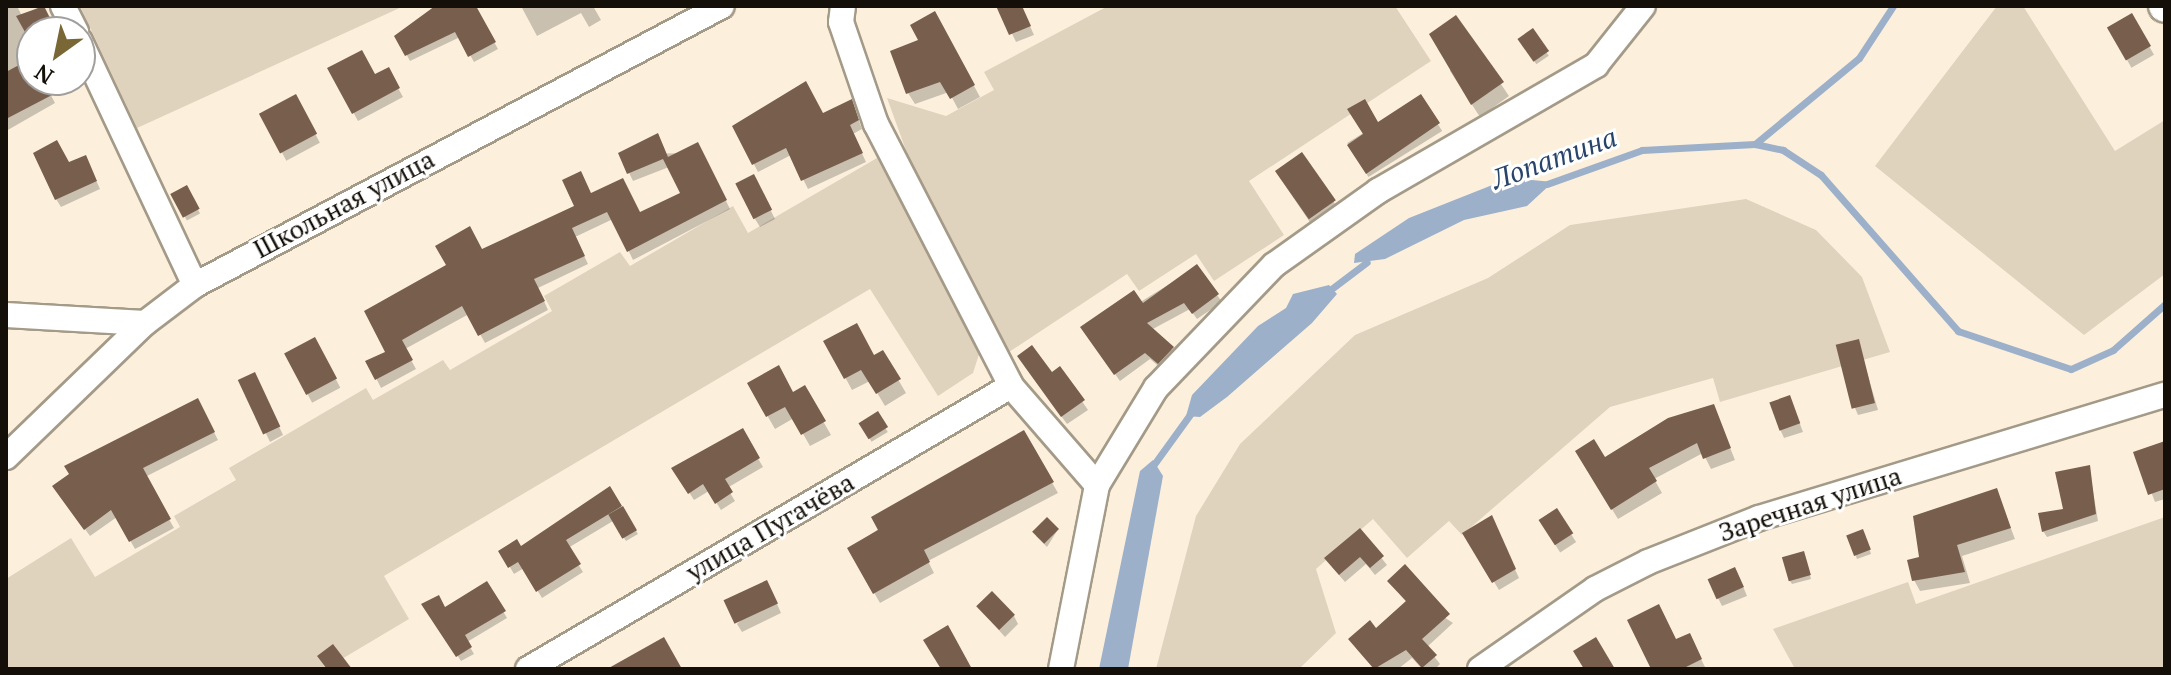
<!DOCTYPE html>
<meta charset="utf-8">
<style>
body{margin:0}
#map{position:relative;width:2171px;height:675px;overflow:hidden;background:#fcf0dd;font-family:"PT Serif",serif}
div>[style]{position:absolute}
.green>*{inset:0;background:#e0d3be}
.water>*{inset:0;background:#9db0ca}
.shadow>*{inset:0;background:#0003;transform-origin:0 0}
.stream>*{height:7px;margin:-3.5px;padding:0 3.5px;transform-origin:3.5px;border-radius:3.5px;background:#9db0ca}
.building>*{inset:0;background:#785e4d;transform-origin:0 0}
.roads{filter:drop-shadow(2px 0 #a49a88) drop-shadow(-2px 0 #a49a88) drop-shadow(0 2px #a49a88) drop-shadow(0 -2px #a49a88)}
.minor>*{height:24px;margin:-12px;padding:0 12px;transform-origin:12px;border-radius:12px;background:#fff}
.major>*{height:30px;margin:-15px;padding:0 15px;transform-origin:15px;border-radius:15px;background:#fff}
span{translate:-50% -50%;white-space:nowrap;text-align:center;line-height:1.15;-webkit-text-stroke:6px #fff;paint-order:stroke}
.street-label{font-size:26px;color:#141009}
.water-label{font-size:28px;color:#29446b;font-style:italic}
.frame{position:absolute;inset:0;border:8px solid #141009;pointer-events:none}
.north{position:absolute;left:16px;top:16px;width:80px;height:80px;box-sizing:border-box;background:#fff;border:2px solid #a19f9d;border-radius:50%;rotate:213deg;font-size:22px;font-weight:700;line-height:32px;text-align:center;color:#141009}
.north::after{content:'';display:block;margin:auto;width:28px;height:36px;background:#796735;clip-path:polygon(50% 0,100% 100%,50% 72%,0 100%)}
</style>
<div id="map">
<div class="green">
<i style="clip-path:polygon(80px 6px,404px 6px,137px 128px)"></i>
<i style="clip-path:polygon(1108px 6px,1395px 6px,1431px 61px,1249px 181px,1284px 235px,1214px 281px,1196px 254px,1139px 291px,1127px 274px,1006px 354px,927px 208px,887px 98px,946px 116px,994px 90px,984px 72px)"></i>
<i style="clip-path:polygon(1997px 6px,2023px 6px,2115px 151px,2165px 120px,2165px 274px,2084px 335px,1875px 166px)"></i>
<i style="clip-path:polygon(877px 158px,982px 345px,973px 373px,938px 396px,870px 289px,384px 576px,409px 619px,325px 669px,6px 669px,6px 579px,71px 538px,95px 577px,180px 527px,174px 516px,236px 480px,229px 468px,366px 388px,373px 400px,443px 360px,450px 370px,552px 311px,544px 296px,620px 252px,630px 266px,733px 206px,748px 233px)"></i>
<i style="clip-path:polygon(1746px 199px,1816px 230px,1862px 277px,1890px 352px,1720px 402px,1713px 378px,1610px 407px,1462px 535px,1449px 521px,1407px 558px,1373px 519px,1316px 569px,1336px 633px,1299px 669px,1156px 669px,1196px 516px,1240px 444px,1355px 335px,1488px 278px,1570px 225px)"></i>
<i style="clip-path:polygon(2165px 517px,2165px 669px,1795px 669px,1773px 629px,1908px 582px,1916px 604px)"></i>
</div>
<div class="water">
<i style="clip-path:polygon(1510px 178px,1553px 182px,1527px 206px,1464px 220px,1385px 259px,1354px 263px,1355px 254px,1409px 218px)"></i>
<i style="clip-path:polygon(1329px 285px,1337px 294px,1312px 323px,1227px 397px,1200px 417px,1186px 416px,1192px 395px,1258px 326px,1286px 308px,1293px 294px)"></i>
<i style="clip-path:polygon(1153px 460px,1163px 476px,1128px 669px,1099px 669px,1140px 471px)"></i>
</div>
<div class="shadow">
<i style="clip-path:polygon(6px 6px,17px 6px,22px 16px,41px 6px,46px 13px,55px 32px,32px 32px,32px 80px,43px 80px,55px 103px,6px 131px)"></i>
<i style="clip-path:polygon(446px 6px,474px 6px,498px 49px,474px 62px,460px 37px,410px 61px,397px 37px)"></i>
<i style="clip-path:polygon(521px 6px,593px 6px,601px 20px,589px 27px,581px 13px,537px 36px)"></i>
<i style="clip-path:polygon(999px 6px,1021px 6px,1034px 35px,1016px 42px)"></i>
<i style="clip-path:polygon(935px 14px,980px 97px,958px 109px,949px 92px,915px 104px,908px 93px)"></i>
<i style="left:2131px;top:15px;width:46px;height:26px;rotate:60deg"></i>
<i style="clip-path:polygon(1456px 18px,1509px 96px,1480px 117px,1450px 71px)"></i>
<i style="left:1532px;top:31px;width:30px;height:15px;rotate:56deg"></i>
<i style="clip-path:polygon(330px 69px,375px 77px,388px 70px,403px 97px,358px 121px)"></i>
<i style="left:295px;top:96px;width:53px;height:38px;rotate:62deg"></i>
<i style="left:1421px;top:97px;width:40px;height:87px;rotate:58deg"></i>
<i style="clip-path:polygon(855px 110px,862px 129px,853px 134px,866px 162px,808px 189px,791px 155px,758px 172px,734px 126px)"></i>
<i style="clip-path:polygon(702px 153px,730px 209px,633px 260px,613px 219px,575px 237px,588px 264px,538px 288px,548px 310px,485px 343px,469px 314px,405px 349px,416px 369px,381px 388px,368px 362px,388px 353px,482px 252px,594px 203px,640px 215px,683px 194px,669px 167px,633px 181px,620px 154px)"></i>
<i style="left:1302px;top:155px;width:65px;height:31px;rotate:56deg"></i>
<i style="clip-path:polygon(89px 165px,100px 189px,61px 207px,56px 199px)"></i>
<i style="clip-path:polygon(758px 185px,775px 219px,760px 227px,755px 219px)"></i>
<i style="left:186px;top:187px;width:30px;height:15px;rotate:62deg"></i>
<i style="clip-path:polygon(1197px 267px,1222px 302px,1197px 319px,1190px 309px,1151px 330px,1177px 355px,1163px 370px,1150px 359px,1120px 381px,1087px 335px)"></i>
<i style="left:315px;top:340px;width:54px;height:32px;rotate:62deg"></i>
<i style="clip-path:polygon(826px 342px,874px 357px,882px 352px,906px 393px,885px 406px,870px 381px,852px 390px)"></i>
<i style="clip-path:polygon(1858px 342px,1878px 410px,1858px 415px,1855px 408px)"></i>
<i style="clip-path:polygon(1024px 365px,1051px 375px,1060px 369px,1088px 410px,1067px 424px)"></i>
<i style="clip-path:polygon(241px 381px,259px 383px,283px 435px,270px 442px)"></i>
<i style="clip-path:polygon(749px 384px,793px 395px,804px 388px,831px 435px,810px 446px,794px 418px,775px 429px)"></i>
<i style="clip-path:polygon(1790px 397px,1803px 432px,1784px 438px,1780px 429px)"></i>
<i style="clip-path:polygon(198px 401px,218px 440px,145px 477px,174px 528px,135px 549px,117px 517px,90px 536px,60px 495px)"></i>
<i style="clip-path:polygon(1713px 406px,1735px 460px,1711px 469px,1703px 453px,1654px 479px,1662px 493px,1618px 519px,1577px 452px,1604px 460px)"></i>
<i style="left:877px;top:414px;width:21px;height:19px;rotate:59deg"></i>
<i style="clip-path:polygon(742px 431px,763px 467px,727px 488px,735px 501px,721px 510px,709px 491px,694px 500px,674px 469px)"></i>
<i style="clip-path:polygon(1023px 432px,1058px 493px,928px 561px,934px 573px,880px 603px,849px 549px)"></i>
<i style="clip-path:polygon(2165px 443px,2165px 499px,2155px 502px,2136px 453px)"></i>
<i style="clip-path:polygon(2089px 467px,2098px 521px,2047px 537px,2043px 531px,2066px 510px)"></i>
<i style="clip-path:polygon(609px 489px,638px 534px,626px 541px,613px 521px,568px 548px,583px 572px,542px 598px,524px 568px,514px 574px,501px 552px,520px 548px)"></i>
<i style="clip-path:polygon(1996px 490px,2015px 539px,1962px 556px,1970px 583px,1920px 591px,1914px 580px,1921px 559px)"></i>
<i style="left:1556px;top:511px;width:37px;height:19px;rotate:57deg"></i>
<i style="clip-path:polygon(1491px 518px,1519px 578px,1499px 590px,1465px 534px)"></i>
<i style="clip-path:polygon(1057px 531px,1047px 547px,1036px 536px)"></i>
<i style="clip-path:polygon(1360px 531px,1387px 565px,1375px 575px,1366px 564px,1345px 582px,1332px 567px)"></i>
<i style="clip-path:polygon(1865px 535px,1871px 554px,1857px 559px,1848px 537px)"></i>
<i style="clip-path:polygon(1805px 557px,1811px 579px,1792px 584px,1790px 581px)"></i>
<i style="clip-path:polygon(1739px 577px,1747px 596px,1722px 606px,1718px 598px)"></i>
<i style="clip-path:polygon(1389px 581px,1453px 623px,1427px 647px,1440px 664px,1435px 669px,1422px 669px,1412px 658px,1398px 669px,1374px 669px,1356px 648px,1407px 603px)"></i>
<i style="clip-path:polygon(487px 584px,507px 618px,467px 642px,474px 654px,461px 661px,424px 605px,445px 609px)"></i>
<i style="clip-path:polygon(771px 590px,781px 613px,742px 632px,737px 624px)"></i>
<i style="clip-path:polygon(978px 607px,1014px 616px,1018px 624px,1005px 637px)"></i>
<i style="clip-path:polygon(1676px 642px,1693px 643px,1705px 667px,1653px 669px)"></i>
</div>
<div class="stream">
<i style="left:1755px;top:144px;width:135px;rotate:-39.6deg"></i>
<i style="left:1859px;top:58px;width:62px;rotate:-56.8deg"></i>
<i style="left:1547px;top:184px;width:101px;rotate:-19.7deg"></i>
<i style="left:1642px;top:150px;width:113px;rotate:-3deg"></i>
<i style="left:1755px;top:144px;width:29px;rotate:12deg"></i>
<i style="left:1783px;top:150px;width:45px;rotate:33.3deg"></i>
<i style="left:1821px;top:175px;width:208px;rotate:48.7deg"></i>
<i style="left:1958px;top:331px;width:119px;rotate:18.6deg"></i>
<i style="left:2071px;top:369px;width:46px;rotate:-24.3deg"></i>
<i style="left:2113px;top:350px;width:69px;rotate:-41.5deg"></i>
<i style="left:1326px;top:293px;width:51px;rotate:-37.1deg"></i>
<i style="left:1152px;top:467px;width:72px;rotate:-54.1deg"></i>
</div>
<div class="building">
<i style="clip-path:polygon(44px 6px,57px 32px,25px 32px,16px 16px)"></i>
<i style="clip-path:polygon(435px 6px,476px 6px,496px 42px,468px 57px,455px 32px,405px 56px,394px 36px)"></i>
<i style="clip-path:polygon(996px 6px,1022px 6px,1031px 26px,1009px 35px)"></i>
<i style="clip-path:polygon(935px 11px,975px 85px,950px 99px,940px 82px,906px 94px,890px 51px,918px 40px,910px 25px)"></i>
<i style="left:2132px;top:13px;width:38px;height:29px;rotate:60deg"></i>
<i style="clip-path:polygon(1456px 15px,1504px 82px,1471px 105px,1429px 34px)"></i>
<i style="left:1533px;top:28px;width:28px;height:19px;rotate:55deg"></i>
<i style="clip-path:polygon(362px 50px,375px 74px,389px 67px,400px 88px,352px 114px,327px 68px)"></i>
<i style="clip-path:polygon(32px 58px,32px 80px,45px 80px,52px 95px,6px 119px,6px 72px)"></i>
<i style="clip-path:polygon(806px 81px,823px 113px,852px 99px,859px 120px,850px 125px,863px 153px,801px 181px,786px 148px,752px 165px,732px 126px)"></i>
<i style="left:296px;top:94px;width:45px;height:42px;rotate:62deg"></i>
<i style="clip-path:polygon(1421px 94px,1440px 123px,1366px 174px,1347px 145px,1363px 134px,1347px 109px,1365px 99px,1378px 122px)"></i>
<i style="clip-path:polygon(658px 133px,668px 157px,698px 142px,727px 200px,627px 252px,607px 212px,572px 228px,585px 256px,534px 279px,545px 301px,478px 336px,462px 306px,402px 340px,413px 360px,375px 380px,365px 361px,385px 352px,364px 311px,446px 265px,435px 246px,470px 226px,482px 249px,574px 206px,562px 180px,581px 171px,591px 193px,623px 178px,640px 212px,680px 193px,663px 159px,627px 174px,618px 153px)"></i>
<i style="clip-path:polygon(57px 140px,69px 162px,86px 155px,97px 181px,55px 200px,33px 153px)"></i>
<i style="left:1302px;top:152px;width:59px;height:33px;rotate:55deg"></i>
<i style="left:754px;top:174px;width:40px;height:21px;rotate:63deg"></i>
<i style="left:187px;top:185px;width:27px;height:19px;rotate:62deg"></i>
<i style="clip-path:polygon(1197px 264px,1219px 294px,1192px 314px,1184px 303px,1147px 323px,1174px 347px,1158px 364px,1145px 353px,1114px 375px,1080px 327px,1134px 290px,1143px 303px)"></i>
<i style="clip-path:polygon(857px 323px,874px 355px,883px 350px,901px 379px,876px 394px,861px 370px,844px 379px,823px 341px)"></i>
<i style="left:315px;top:337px;width:47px;height:35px;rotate:62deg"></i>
<i style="left:1859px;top:339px;width:66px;height:24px;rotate:76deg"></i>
<i style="clip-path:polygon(1032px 345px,1052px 372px,1060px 366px,1085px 400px,1061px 417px,1017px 356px)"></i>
<i style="clip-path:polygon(779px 365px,793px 392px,805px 385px,826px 421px,801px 435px,785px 407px,766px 417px,747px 383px)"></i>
<i style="left:255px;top:372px;width:60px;height:19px;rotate:65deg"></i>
<i style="left:1790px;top:395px;width:30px;height:22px;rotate:70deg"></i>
<i style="clip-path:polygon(198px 398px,215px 432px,143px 468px,171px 519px,129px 542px,111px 510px,84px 530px,52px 486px,69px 474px,64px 466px)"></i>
<i style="clip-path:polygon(1714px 404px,1731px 448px,1703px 459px,1697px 443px,1649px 468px,1657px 481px,1611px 510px,1575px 451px,1594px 439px,1605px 457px,1668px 418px)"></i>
<i style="left:878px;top:411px;width:19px;height:23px;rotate:58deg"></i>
<i style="clip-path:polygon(743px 428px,760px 458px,725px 479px,733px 492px,715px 504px,703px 484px,688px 494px,671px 468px)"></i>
<i style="clip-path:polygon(1024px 430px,1054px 482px,924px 550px,930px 562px,873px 594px,847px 548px,878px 530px,871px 517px)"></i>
<i style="clip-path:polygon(2165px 441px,2165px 489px,2148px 495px,2133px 452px)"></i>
<i style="clip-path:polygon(2090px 465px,2096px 514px,2042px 532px,2038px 513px,2063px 509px,2055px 472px)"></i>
<i style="clip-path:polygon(610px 486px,622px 506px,566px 540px,581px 564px,536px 592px,518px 562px,508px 568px,498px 551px,517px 539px,521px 546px)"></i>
<i style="clip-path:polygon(1997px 488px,2011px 528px,1957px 545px,1965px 572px,1912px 581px,1907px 560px,1919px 557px,1913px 516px)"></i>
<i style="left:623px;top:506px;width:28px;height:17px;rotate:60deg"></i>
<i style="left:1557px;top:508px;width:30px;height:22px;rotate:57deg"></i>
<i style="clip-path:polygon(1492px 515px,1516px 569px,1492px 583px,1462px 533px)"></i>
<i style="left:1047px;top:517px;width:17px;height:21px;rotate:45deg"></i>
<i style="clip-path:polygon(1360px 528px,1384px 556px,1370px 568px,1360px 557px,1339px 575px,1324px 558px)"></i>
<i style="left:1863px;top:529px;width:22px;height:18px;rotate:69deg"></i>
<i style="left:1804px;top:551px;width:25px;height:23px;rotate:74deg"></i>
<i style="clip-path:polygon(1405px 564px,1450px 614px,1422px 639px,1437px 655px,1422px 668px,1406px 650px,1374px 669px,1348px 639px,1370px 620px,1376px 628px,1406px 601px,1387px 581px)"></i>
<i style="left:1735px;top:567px;width:22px;height:30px;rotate:66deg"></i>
<i style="left:767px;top:580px;width:26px;height:48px;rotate:65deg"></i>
<i style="clip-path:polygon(487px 581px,506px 611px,465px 635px,472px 647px,456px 657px,421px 604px,439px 595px,445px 607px)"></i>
<i style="left:992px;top:591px;width:33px;height:22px;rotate:46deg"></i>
<i style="clip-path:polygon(1659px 604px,1676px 639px,1690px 633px,1702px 659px,1682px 669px,1651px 669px,1627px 620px)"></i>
<i style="clip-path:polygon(948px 625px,972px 669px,941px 669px,923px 640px)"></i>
<i style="clip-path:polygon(664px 637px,682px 669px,607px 669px)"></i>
<i style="clip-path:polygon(1596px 637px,1615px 669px,1584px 669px,1573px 651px)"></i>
<i style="clip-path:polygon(333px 644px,352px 669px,327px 669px,317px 656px)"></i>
</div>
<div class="roads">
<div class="minor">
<i style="left:63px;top:6px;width:29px;rotate:63deg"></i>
<i style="left:843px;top:6px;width:16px;rotate:97deg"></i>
<i style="left:841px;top:22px;width:108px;rotate:71.1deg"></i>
<i style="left:876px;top:124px;width:295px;rotate:62.7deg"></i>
<i style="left:1011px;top:386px;width:131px;rotate:49deg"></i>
<i style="left:80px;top:41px;width:270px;rotate:64.8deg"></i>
<i style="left:6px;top:315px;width:139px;rotate:3.3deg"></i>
<i style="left:6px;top:457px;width:193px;rotate:-44deg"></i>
<i style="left:145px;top:323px;width:63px;rotate:-37.2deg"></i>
<i style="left:195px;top:285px;width:596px;rotate:-27.9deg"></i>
<i style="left:528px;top:669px;width:560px;rotate:-30.37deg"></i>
<i style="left:1061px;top:669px;width:187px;rotate:-78.9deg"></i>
<i style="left:1097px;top:485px;width:114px;rotate:-58.7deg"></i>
<i style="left:1156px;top:388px;width:170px;rotate:-46.2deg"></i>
<i style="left:1274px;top:265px;width:128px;rotate:-35.4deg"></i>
<i style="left:1378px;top:191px;width:252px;rotate:-30deg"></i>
<i style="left:1596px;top:65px;width:75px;rotate:-51.5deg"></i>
<i style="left:1480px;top:669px;width:140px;rotate:-34.8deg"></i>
<i style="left:1595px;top:589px;width:59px;rotate:-27deg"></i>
<i style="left:1648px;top:562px;width:119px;rotate:-21.6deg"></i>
<i style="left:1759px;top:518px;width:424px;rotate:-16.9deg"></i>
</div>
<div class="major">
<i style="left:2164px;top:6px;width:1px;rotate:45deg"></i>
</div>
</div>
<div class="street-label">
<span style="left:344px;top:204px;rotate:-28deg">Школьная улица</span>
<span style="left:1810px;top:504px;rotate:-18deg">Заречная улица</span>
<span style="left:770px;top:527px;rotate:-30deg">улица Пугачёва</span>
</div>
<div class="water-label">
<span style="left:1554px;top:158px;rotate:-20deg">Лопатина</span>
</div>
<div class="frame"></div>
<div class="north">N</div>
</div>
